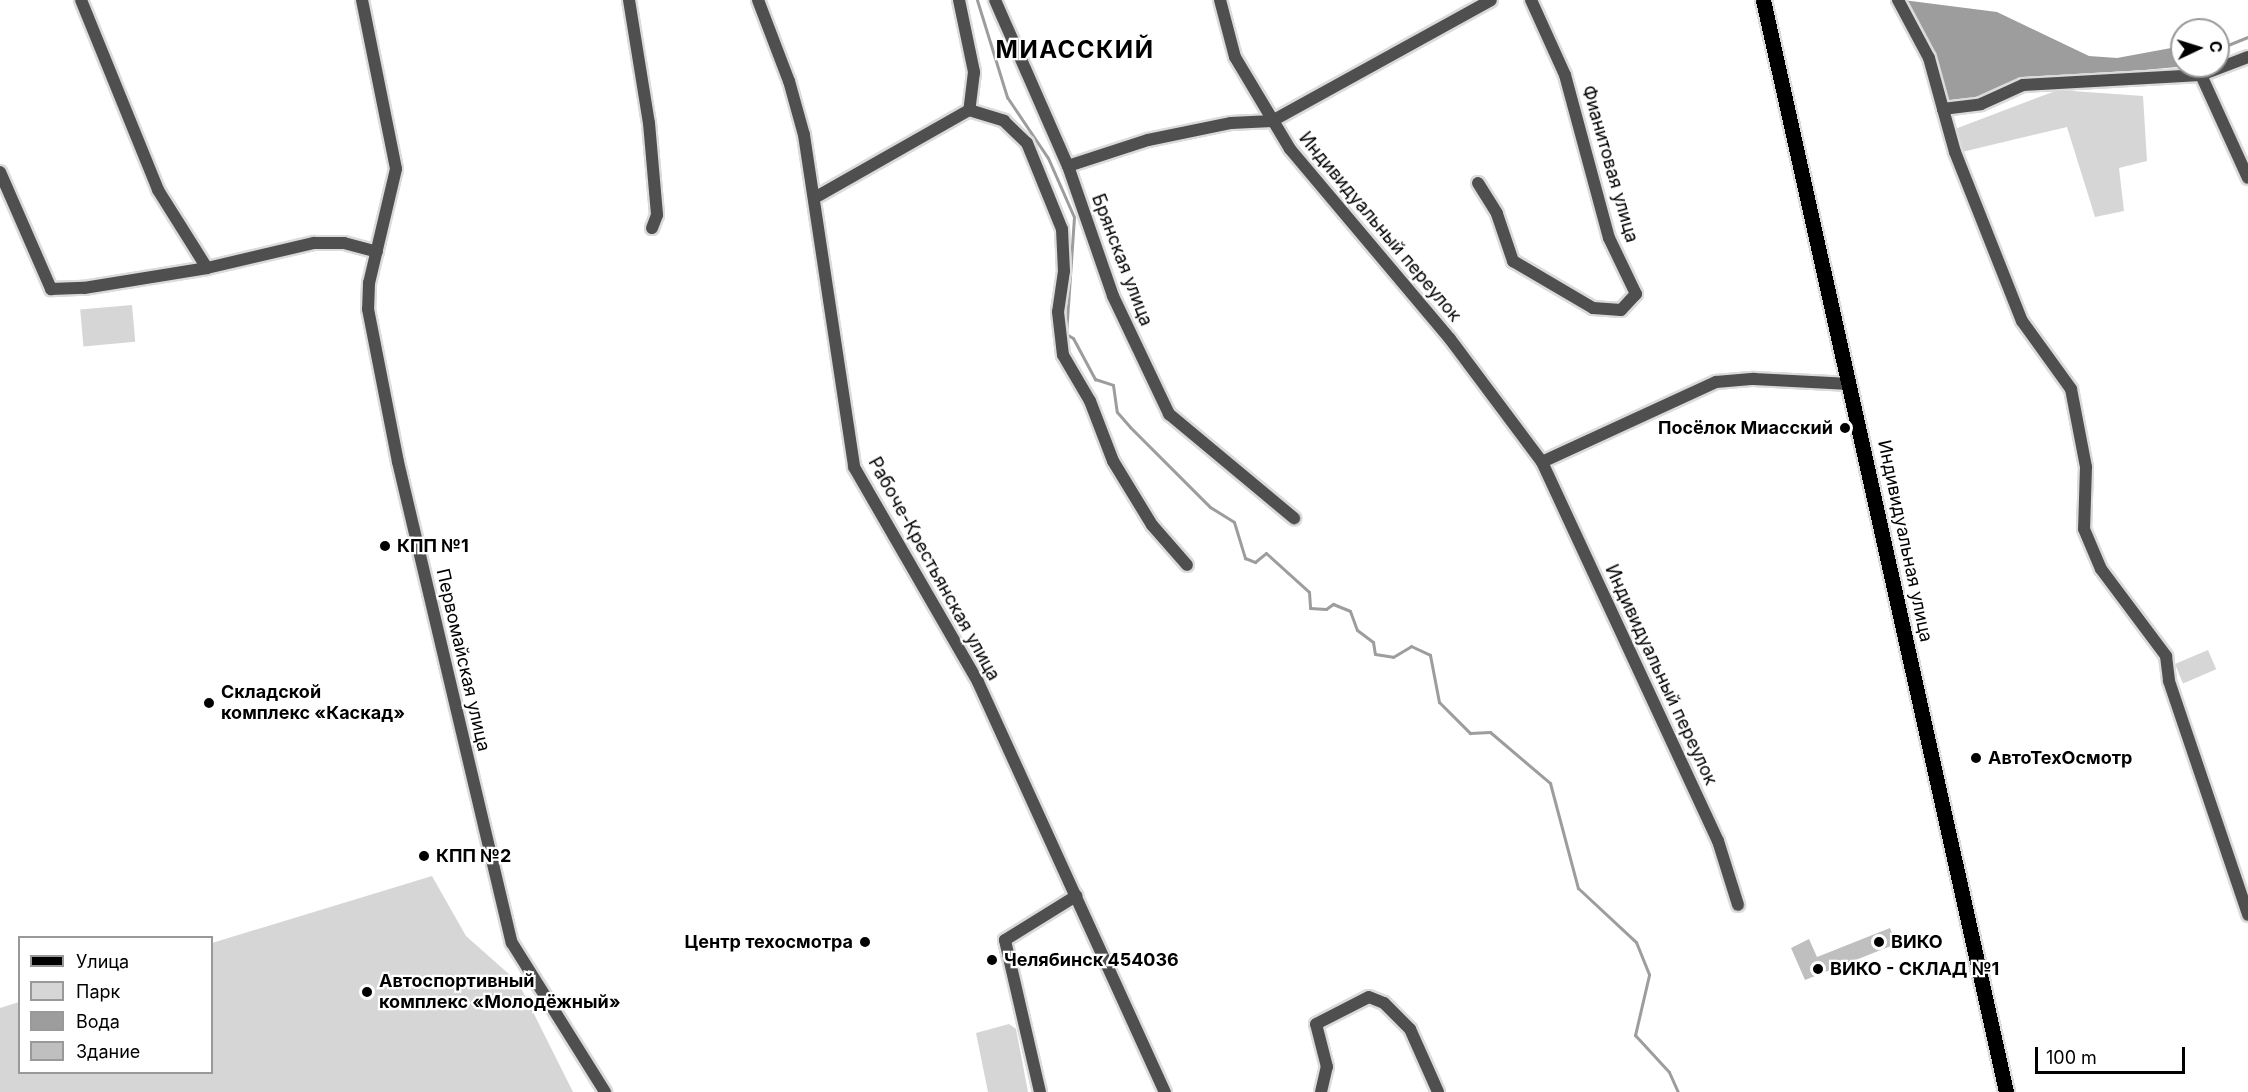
<!DOCTYPE html>
<meta charset="utf-8">
<style>
body{margin:0}
#map{position:relative;width:2248px;height:1092px;overflow:hidden;background:#fff;font-family:Inter,sans-serif}
div>[style]{position:absolute}
.green>*{inset:0;background:#d6d6d6;transform-origin:0 0}
.water>*{inset:0;background:#9d9d9d}
.stream>*{height:3px;margin:-1.5px;padding:0 1.5px;transform-origin:1.5px;border-radius:1.5px;background:#9d9d9d}
.building>*{inset:0;background:#bfbfbf}
.roads{filter:drop-shadow(2px 0 #dbdbdb) drop-shadow(-2px 0 #dbdbdb) drop-shadow(0 2px #dbdbdb) drop-shadow(0 -2px #dbdbdb)}
.minor>*{height:12px;margin:-6px;padding:0 6px;transform-origin:6px;border-radius:6px;background:#4f4f4f}
.major>*{height:15px;margin:-7.5px;padding:0 7.5px;transform-origin:7.5px;border-radius:7.5px;background:#000}
.dots>*{width:16px;height:16px;translate:-50% -50%;box-sizing:border-box;border:3px solid #fff;border-radius:50%}
span{translate:-50% -50%;white-space:nowrap;text-align:center;line-height:1.15;-webkit-text-stroke:4.5px #fff;paint-order:stroke}
.street-label{font-size:18px;color:#000}
.poi-label{font-size:18px;color:#000;font-weight:700}
.right{translate:-100% -50%;text-align:right}
.left{translate:0 -50%;text-align:left}
.district-label{font-size:24px;color:#000;font-weight:700;letter-spacing:1.5px}
.legend{position:absolute;left:18px;top:936px;width:195px;height:138px;box-sizing:border-box;background:#fff;border:2px solid #999;margin:0;padding:8px 10px;list-style:none;font-size:18px;color:#000}
.legend li{display:flex;align-items:center;gap:12px;height:30px}
.legend b{width:30px;border:2px solid #999}
.north{position:absolute;left:2170px;top:18px;width:60px;height:60px;box-sizing:border-box;background:#fff;border:2px solid #999;border-radius:50%;rotate:86deg;font-size:16px;font-weight:700;line-height:24px;text-align:center;color:#000}
.north::after{content:'';display:block;margin:auto;width:21px;height:27px;background:#000;clip-path:polygon(50% 0,100% 100%,50% 72%,0 100%)}
.scale{position:absolute;left:2035px;top:1047px;width:150px;height:27px;box-sizing:border-box;border:3px solid #000;border-top:0;padding-left:8px;font-size:18px;line-height:21px;white-space:nowrap;color:#000;-webkit-text-stroke:4px #fff;paint-order:stroke}
</style>
<div id="map">
<div class="green">
<i style="clip-path:polygon(2058px 90px,2143px 96px,2147px 161px,2119px 168px,2124px 211px,2095px 217px,2067px 127px,1962px 152px,1955px 129px)"></i>
<i style="left:132px;top:305px;width:37px;height:52px;rotate:85deg"></i>
<i style="left:2208px;top:650px;width:21px;height:36px;rotate:67deg"></i>
<i style="clip-path:polygon(432px 876px,466px 936px,518px 982px,573px 1092px,0 1092px,0 1008px,19px 1002px,20px 1072px,212px 1072px,212px 943px)"></i>
<i style="clip-path:polygon(1009px 1024px,1016px 1029px,1028px 1092px,988px 1092px,976px 1033px)"></i>
</div>
<div class="water">
<i style="clip-path:polygon(1903px 0,1997px 12px,2089px 56px,2117px 58px,2182px 46px,2182px 66px,2188px 66px,2024px 81px,1978px 97px,1947px 101px,1936px 57px)"></i>
</div>
<div class="stream">
<i style="left:977px;top:0;width:102px;rotate:72.8deg"></i>
<i style="left:1007px;top:97px;width:73px;rotate:56.1deg"></i>
<i style="left:1048px;top:158px;width:64px;rotate:66.2deg"></i>
<i style="left:1074px;top:217px;width:117px;rotate:93.9deg"></i>
<i style="left:1066px;top:334px;width:8px;rotate:30deg"></i>
<i style="left:1073px;top:338px;width:47px;rotate:61.8deg"></i>
<i style="left:1095px;top:379px;width:19px;rotate:18deg"></i>
<i style="left:1113px;top:385px;width:27px;rotate:82deg"></i>
<i style="left:1117px;top:412px;width:20px;rotate:49deg"></i>
<i style="left:1130px;top:427px;width:113px;rotate:45deg"></i>
<i style="left:1210px;top:507px;width:28px;rotate:32deg"></i>
<i style="left:1234px;top:522px;width:38px;rotate:73deg"></i>
<i style="left:1245px;top:558px;width:11px;rotate:22deg"></i>
<i style="left:1255px;top:562px;width:14px;rotate:-39deg"></i>
<i style="left:1266px;top:553px;width:58px;rotate:42.2deg"></i>
<i style="left:1309px;top:592px;width:16px;rotate:86deg"></i>
<i style="left:1310px;top:608px;width:16px;rotate:4deg"></i>
<i style="left:1326px;top:609px;width:9px;rotate:-36deg"></i>
<i style="left:1333px;top:604px;width:18px;rotate:22deg"></i>
<i style="left:1350px;top:611px;width:20px;rotate:70deg"></i>
<i style="left:1357px;top:630px;width:20px;rotate:37deg"></i>
<i style="left:1373px;top:642px;width:12px;rotate:81deg"></i>
<i style="left:1375px;top:654px;width:18px;rotate:9deg"></i>
<i style="left:1393px;top:657px;width:21px;rotate:-31deg"></i>
<i style="left:1411px;top:646px;width:21px;rotate:25deg"></i>
<i style="left:1430px;top:655px;width:48px;rotate:79.2deg"></i>
<i style="left:1439px;top:702px;width:44px;rotate:45deg"></i>
<i style="left:1470px;top:733px;width:20px;rotate:-3deg"></i>
<i style="left:1490px;top:732px;width:79px;rotate:40.4deg"></i>
<i style="left:1550px;top:783px;width:109px;rotate:75.1deg"></i>
<i style="left:1578px;top:888px;width:79px;rotate:43deg"></i>
<i style="left:1636px;top:942px;width:35px;rotate:68deg"></i>
<i style="left:1649px;top:975px;width:62px;rotate:103.1deg"></i>
<i style="left:1635px;top:1035px;width:50px;rotate:47.4deg"></i>
<i style="left:1669px;top:1072px;width:22px;rotate:66deg"></i>
<i style="left:2218px;top:49px;width:32px;rotate:-22deg"></i>
</div>
<div class="building">
<i style="clip-path:polygon(1890px 928px,1896px 944px,1805px 980px,1791px 948px,1809px 939px,1817px 957px)"></i>
</div>
<div class="roads">
<div class="minor">
<i style="left:81px;top:0;width:205px;rotate:67.9deg"></i>
<i style="left:158px;top:190px;width:92px;rotate:57.9deg"></i>
<i style="left:362px;top:0;width:172px;rotate:78.6deg"></i>
<i style="left:396px;top:169px;width:117px;rotate:103.3deg"></i>
<i style="left:369px;top:283px;width:26px;rotate:92deg"></i>
<i style="left:368px;top:309px;width:156px;rotate:78.9deg"></i>
<i style="left:398px;top:462px;width:494px;rotate:76.7deg"></i>
<i style="left:512px;top:943px;width:176px;rotate:58deg"></i>
<i style="left:629px;top:0;width:125px;rotate:80.8deg"></i>
<i style="left:649px;top:123px;width:92px;rotate:85deg"></i>
<i style="left:657px;top:215px;width:14px;rotate:111deg"></i>
<i style="left:758px;top:0;width:87px;rotate:69.1deg"></i>
<i style="left:789px;top:81px;width:56px;rotate:74.5deg"></i>
<i style="left:804px;top:135px;width:336px;rotate:81.4deg"></i>
<i style="left:854px;top:467px;width:248px;rotate:60deg"></i>
<i style="left:978px;top:682px;width:451px;rotate:65.5deg"></i>
<i style="left:959px;top:0;width:74px;rotate:78.2deg"></i>
<i style="left:974px;top:72px;width:38px;rotate:97deg"></i>
<i style="left:969px;top:110px;width:37px;rotate:17deg"></i>
<i style="left:1004px;top:121px;width:32px;rotate:44deg"></i>
<i style="left:1027px;top:143px;width:93px;rotate:67.9deg"></i>
<i style="left:1062px;top:229px;width:42px;rotate:87.3deg"></i>
<i style="left:1064px;top:271px;width:41px;rotate:98.3deg"></i>
<i style="left:1058px;top:312px;width:43px;rotate:83.4deg"></i>
<i style="left:1063px;top:355px;width:53px;rotate:59.6deg"></i>
<i style="left:1090px;top:401px;width:64px;rotate:69deg"></i>
<i style="left:1113px;top:461px;width:75px;rotate:58.6deg"></i>
<i style="left:1152px;top:525px;width:53px;rotate:48.8deg"></i>
<i style="left:995px;top:0;width:181px;rotate:66.3deg"></i>
<i style="left:1068px;top:166px;width:138px;rotate:70.9deg"></i>
<i style="left:1113px;top:296px;width:131px;rotate:64.6deg"></i>
<i style="left:1169px;top:414px;width:163px;rotate:39.8deg"></i>
<i style="left:1220px;top:0;width:59px;rotate:75.3deg"></i>
<i style="left:1235px;top:57px;width:107px;rotate:59.1deg"></i>
<i style="left:1290px;top:149px;width:248px;rotate:49.9deg"></i>
<i style="left:1450px;top:339px;width:154px;rotate:53.2deg"></i>
<i style="left:1542px;top:462px;width:418px;rotate:65.1deg"></i>
<i style="left:1718px;top:841px;width:67px;rotate:72.6deg"></i>
<i style="left:1898px;top:0;width:66px;rotate:61.9deg"></i>
<i style="left:1929px;top:58px;width:53px;rotate:74.6deg"></i>
<i style="left:1943px;top:109px;width:38px;rotate:-7deg"></i>
<i style="left:1981px;top:104px;width:46px;rotate:-24.3deg"></i>
<i style="left:2023px;top:85px;width:178px;rotate:-3.2deg"></i>
<i style="left:2201px;top:75px;width:50px;rotate:-21deg"></i>
<i style="left:2201px;top:75px;width:113px;rotate:65.5deg"></i>
<i style="left:1943px;top:109px;width:45px;rotate:74.4deg"></i>
<i style="left:1955px;top:152px;width:182px;rotate:68.4deg"></i>
<i style="left:2022px;top:321px;width:84px;rotate:54.2deg"></i>
<i style="left:2071px;top:389px;width:79px;rotate:79.1deg"></i>
<i style="left:2086px;top:467px;width:62px;rotate:91.8deg"></i>
<i style="left:2084px;top:529px;width:43px;rotate:67deg"></i>
<i style="left:2101px;top:569px;width:109px;rotate:53.2deg"></i>
<i style="left:2166px;top:656px;width:25px;rotate:83deg"></i>
<i style="left:2169px;top:681px;width:247px;rotate:71.3deg"></i>
<i style="left:1068px;top:166px;width:84px;rotate:-18deg"></i>
<i style="left:1148px;top:140px;width:85px;rotate:-11.6deg"></i>
<i style="left:1231px;top:123px;width:41px;rotate:-2.8deg"></i>
<i style="left:1272px;top:121px;width:250px;rotate:-28.9deg"></i>
<i style="left:0;top:172px;width:128px;rotate:66.4deg"></i>
<i style="left:51px;top:289px;width:33px;rotate:-2deg"></i>
<i style="left:84px;top:288px;width:125px;rotate:-9.2deg"></i>
<i style="left:207px;top:268px;width:110px;rotate:-13.2deg"></i>
<i style="left:314px;top:243px;width:30px"></i>
<i style="left:344px;top:243px;width:34px;rotate:15deg"></i>
<i style="left:1478px;top:183px;width:36px;rotate:58deg"></i>
<i style="left:1497px;top:214px;width:50px;rotate:71.2deg"></i>
<i style="left:1513px;top:261px;width:93px;rotate:30.4deg"></i>
<i style="left:1593px;top:308px;width:28px;rotate:4deg"></i>
<i style="left:1621px;top:310px;width:22px;rotate:-47deg"></i>
<i style="left:1636px;top:294px;width:62px;rotate:-115.7deg"></i>
<i style="left:1609px;top:238px;width:169px;rotate:-105.1deg"></i>
<i style="left:1565px;top:75px;width:82px;rotate:-114.4deg"></i>
<i style="left:816px;top:197px;width:176px;rotate:-29.6deg"></i>
<i style="left:1542px;top:462px;width:192px;rotate:-24.7deg"></i>
<i style="left:1716px;top:382px;width:38px;rotate:-5deg"></i>
<i style="left:1754px;top:379px;width:96px;rotate:3deg"></i>
<i style="left:1040px;top:1092px;width:156px;rotate:-103deg"></i>
<i style="left:1005px;top:940px;width:84px;rotate:-31.8deg"></i>
<i style="left:1321px;top:1092px;width:26px;rotate:-77deg"></i>
<i style="left:1327px;top:1067px;width:44px;rotate:-104.3deg"></i>
<i style="left:1316px;top:1024px;width:59px;rotate:-27deg"></i>
<i style="left:1369px;top:997px;width:16px;rotate:22deg"></i>
<i style="left:1384px;top:1003px;width:37px;rotate:45deg"></i>
<i style="left:1410px;top:1029px;width:69px;rotate:66deg"></i>
</div>
<div class="major">
<i style="left:1763px;top:0;width:1119px;rotate:77.45deg"></i>
</div>
</div>
<div class="dots">
<i style="left:1845px;top:428px;background:#000"></i>
<i style="left:385px;top:546px;background:#000"></i>
<i style="left:209px;top:703px;background:#000"></i>
<i style="left:1976px;top:758px;background:#000"></i>
<i style="left:424px;top:856px;background:#000"></i>
<i style="left:865px;top:942px;background:#000"></i>
<i style="left:1879px;top:942px;background:#000"></i>
<i style="left:992px;top:960px;background:#000"></i>
<i style="left:1818px;top:969px;background:#000"></i>
<i style="left:367px;top:992px;background:#000"></i>
</div>
<div class="street-label">
<span style="left:1610px;top:164px;rotate:74deg">Фианитовая улица</span>
<span style="left:1380px;top:227px;rotate:50deg">Индивидуальный переулок</span>
<span style="left:1122px;top:260px;rotate:69deg">Брянская улица</span>
<span style="left:1905px;top:541px;rotate:78deg">Индивидуальная улица</span>
<span style="left:934px;top:569px;rotate:61deg">Рабоче-Крестьянская улица</span>
<span style="left:463px;top:660px;rotate:77deg">Первомайская улица</span>
<span style="left:1661px;top:675px;rotate:65deg">Индивидуальный переулок</span>
</div>
<div class="poi-label">
<span class="right" style="left:1833px;top:428px">Посёлок Миасский</span>
<span class="left" style="left:397px;top:546px">КПП №1</span>
<span class="left" style="left:221px;top:703px">Складской<br>комплекс «Каскад»</span>
<span class="left" style="left:1988px;top:758px">АвтоТехОсмотр</span>
<span class="left" style="left:436px;top:856px">КПП №2</span>
<span class="right" style="left:853px;top:942px">Центр техосмотра</span>
<span class="left" style="left:1891px;top:942px">ВИКО</span>
<span class="left" style="left:1004px;top:960px">Челябинск 454036</span>
<span class="left" style="left:1830px;top:969px">ВИКО - СКЛАД №1</span>
<span class="left" style="left:379px;top:992px">Автоспортивный<br>комплекс «Молодёжный»</span>
</div>
<div class="district-label">
<span style="left:1075px;top:50px">МИАССКИЙ</span>
</div>
<ul class="legend">
<li><b style="height:8px;background:#000"></b>Улица</li>
<li><b style="height:16px;background:#d6d6d6"></b>Парк</li>
<li><b style="height:16px;background:#9d9d9d"></b>Вода</li>
<li><b style="height:16px;background:#bfbfbf"></b>Здание</li>
</ul>
<div class="north">С</div>
<div class="scale">100 m</div>
</div>
